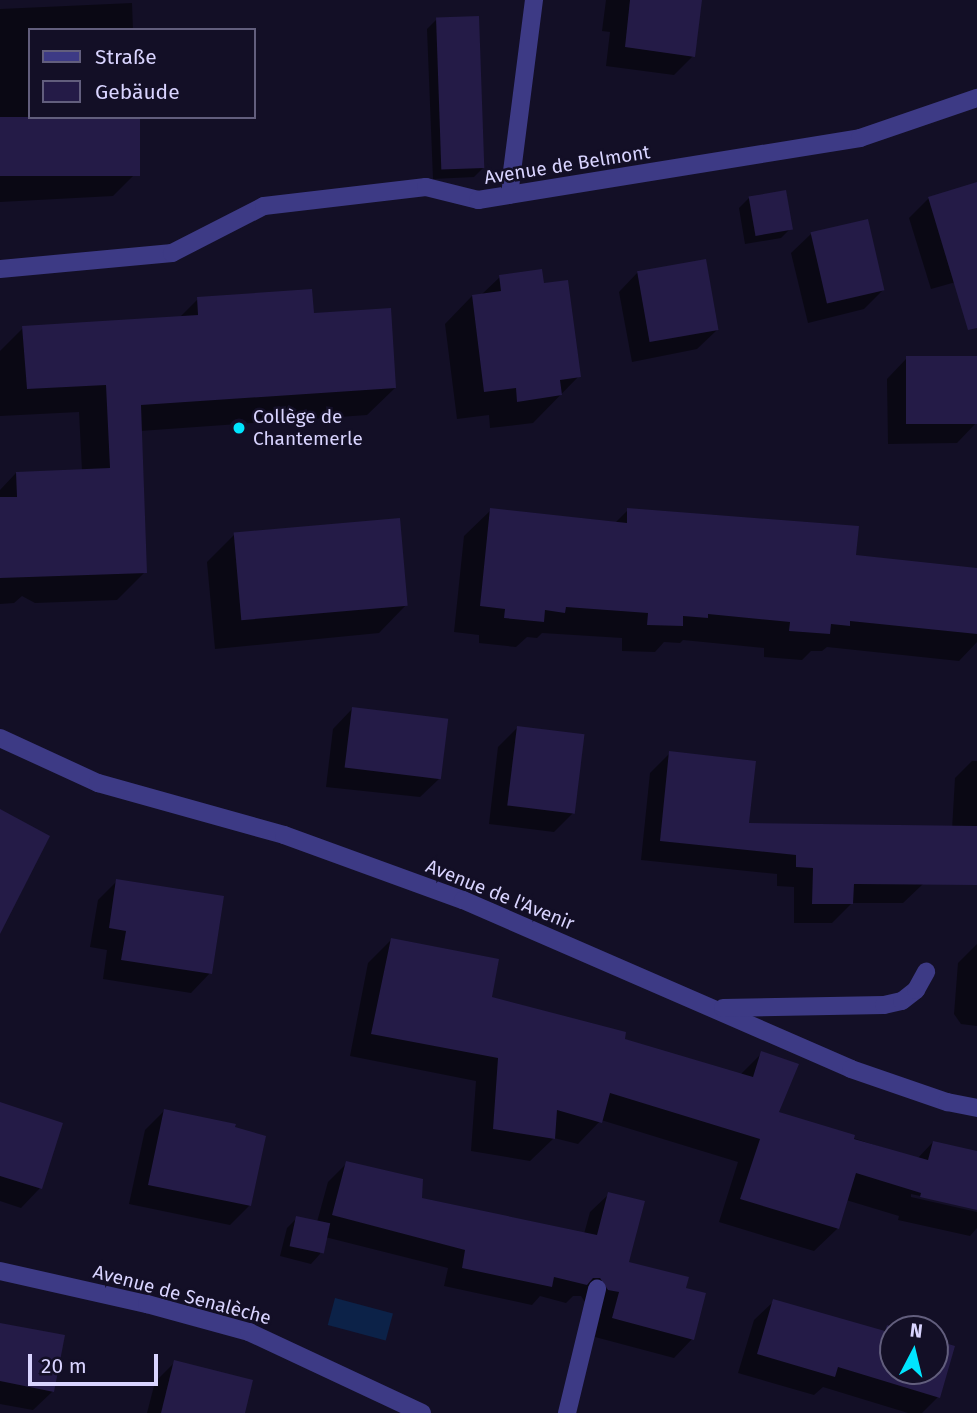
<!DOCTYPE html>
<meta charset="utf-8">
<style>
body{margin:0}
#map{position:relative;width:977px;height:1413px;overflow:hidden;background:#130f26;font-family:"Fira Sans",sans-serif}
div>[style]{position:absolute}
.water>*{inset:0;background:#0c2248;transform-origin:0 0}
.shadow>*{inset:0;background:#0007}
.building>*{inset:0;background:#241b47;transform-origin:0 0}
.minor>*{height:18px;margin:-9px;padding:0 9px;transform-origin:9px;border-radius:9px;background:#3d3a85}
.dots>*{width:19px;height:19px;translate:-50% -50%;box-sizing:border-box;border:4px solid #130f26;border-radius:50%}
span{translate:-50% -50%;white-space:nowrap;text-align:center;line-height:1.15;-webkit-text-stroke:5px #130f26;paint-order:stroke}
.street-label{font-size:19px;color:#d9d4ff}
.poi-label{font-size:19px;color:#d9d4ff}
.left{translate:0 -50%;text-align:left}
.legend{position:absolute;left:28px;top:28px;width:228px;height:91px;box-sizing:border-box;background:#130f26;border:2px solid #625e7d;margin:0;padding:9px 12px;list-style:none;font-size:21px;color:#d9d4ff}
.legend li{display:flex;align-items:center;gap:14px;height:35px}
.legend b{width:35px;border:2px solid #625e7d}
.north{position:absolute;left:879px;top:1315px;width:70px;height:70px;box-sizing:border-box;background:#130f26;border:2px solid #625e7d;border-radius:50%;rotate:7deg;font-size:19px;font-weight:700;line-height:28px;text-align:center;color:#d9d4ff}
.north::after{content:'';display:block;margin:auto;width:24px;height:32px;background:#00e5ff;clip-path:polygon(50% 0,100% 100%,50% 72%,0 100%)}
.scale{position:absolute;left:28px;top:1354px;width:130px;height:32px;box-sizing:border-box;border:4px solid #d9d4ff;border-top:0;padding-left:9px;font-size:21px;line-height:24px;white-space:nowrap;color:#d9d4ff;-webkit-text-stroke:5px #130f26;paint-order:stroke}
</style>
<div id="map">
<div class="water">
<i style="left:335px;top:1298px;width:60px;height:28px;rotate:15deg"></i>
</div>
<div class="shadow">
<i style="clip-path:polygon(606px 0,701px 0,693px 56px,674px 75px,606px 66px,610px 32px,602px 31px)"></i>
<i style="clip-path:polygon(132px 3px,133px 30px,30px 30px,30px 117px,140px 169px,113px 196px,0 202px,0 9px)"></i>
<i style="clip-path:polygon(437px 19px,483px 168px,474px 177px,433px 179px,427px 29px)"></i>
<i style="clip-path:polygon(977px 184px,977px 276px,931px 289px,909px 218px,929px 198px)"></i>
<i style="clip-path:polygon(749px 198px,791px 228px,781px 238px,745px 244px,739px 208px)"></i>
<i style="clip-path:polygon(811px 234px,883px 290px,864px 309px,808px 323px,791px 253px)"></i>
<i style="clip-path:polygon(638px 272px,717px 330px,697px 349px,632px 362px,619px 292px)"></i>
<i style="clip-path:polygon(500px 277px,542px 285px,579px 376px,533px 423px,490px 428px,489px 415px,457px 419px,445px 324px,472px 296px,481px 295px)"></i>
<i style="clip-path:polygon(198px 299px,312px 315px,395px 388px,367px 415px,140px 431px,145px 572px,117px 600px,35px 603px,22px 596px,14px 603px,0 604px,0 490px,16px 473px,82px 471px,79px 412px,0 416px,0 351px,23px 328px,179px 318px)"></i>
<i style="clip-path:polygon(906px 359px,976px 423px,957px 443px,888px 444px,887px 379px)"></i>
<i style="clip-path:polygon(491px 510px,615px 523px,628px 510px,854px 557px,977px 570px,977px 642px,959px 661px,827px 647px,822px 651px,811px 651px,802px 660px,764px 657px,764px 648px,683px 640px,680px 643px,664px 642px,655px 652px,622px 651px,622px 638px,542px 633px,537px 638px,527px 637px,516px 647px,479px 643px,479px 635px,454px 632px,464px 536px)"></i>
<i style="clip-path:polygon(235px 534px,406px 605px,379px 633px,215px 649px,207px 562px)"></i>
<i style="clip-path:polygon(352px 709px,440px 778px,420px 797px,326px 787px,333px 729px)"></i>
<i style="clip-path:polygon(518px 727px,573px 813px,554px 832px,489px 824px,498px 747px)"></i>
<i style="clip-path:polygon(670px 753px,747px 825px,923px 884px,903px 903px,852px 903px,832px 923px,794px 923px,794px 887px,777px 886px,777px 874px,641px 860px,650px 773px)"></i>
<i style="clip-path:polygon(972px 761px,977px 761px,977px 831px,952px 830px,955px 778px)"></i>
<i style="clip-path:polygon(117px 881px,210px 973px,191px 993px,103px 979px,107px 950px,90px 947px,98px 900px)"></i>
<i style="clip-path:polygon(391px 940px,489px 998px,622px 1040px,740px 1075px,762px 1053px,777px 1113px,917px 1159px,933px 1142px,977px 1153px,977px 1208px,911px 1194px,911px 1197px,977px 1212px,977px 1228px,970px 1236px,898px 1220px,899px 1216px,846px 1200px,837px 1229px,814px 1251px,719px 1222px,738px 1162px,601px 1120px,578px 1144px,554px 1138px,530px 1161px,471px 1151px,476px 1081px,350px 1056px,368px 963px)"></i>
<i style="clip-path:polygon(977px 944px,977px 1026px,961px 1024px,954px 1014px,958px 963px)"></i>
<i style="clip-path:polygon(0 1104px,40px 1188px,21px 1208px,0 1201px)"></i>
<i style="clip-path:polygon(164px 1111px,250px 1205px,230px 1225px,129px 1204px,145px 1130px)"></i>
<i style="clip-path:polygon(347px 1163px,420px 1200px,584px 1234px,590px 1212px,609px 1194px,627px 1263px,684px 1289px,692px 1339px,674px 1358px,595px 1337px,601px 1311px,589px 1308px,581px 1296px,573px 1296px,566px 1303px,540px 1296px,532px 1305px,444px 1286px,448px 1268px,325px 1237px,320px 1254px,311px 1264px,280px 1256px,287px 1228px,297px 1218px,317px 1222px,328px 1182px)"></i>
<i style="clip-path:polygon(774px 1301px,883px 1332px,888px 1327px,894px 1329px,893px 1371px,935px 1371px,935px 1342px,938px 1397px,922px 1413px,908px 1413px,823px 1387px,814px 1395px,738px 1373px,754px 1320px)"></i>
<i style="clip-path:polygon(0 1325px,53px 1391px,33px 1410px,0 1404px)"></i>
<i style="clip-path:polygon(175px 1362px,243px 1413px,147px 1413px,155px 1382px)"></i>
</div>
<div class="building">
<i style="clip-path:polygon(630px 0,702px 0,695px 57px,625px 47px)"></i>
<i style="left:479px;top:16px;width:152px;height:43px;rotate:88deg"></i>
<i style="left:0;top:117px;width:140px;height:59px"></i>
<i style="clip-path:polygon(977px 182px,977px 328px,968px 330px,928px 197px)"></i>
<i style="left:786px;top:190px;width:40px;height:38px;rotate:80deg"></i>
<i style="left:868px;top:219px;width:73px;height:59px;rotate:77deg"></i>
<i style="left:706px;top:259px;width:72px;height:70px;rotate:80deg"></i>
<i style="clip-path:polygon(542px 269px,544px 283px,568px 280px,581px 377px,560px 380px,562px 395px,517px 402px,516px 388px,484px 392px,472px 295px,501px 291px,499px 275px)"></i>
<i style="clip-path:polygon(312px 289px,314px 313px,391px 308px,396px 388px,141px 405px,147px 573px,0 578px,0 497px,17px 497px,16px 472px,110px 468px,106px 385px,27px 389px,22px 326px,198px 315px,197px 297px)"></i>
<i style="left:977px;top:356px;width:68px;height:71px;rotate:90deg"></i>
<i style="clip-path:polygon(490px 508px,627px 523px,627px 508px,859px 526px,856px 555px,977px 568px,977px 634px,850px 621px,850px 626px,831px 624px,830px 634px,789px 631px,790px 622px,708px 614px,708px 618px,683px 616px,683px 626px,647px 625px,648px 613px,566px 607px,565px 613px,545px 610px,544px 622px,504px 618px,505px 609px,480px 606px)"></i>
<i style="left:400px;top:518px;width:88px;height:167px;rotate:85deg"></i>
<i style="left:352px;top:707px;width:97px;height:61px;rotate:7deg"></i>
<i style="left:517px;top:726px;width:68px;height:80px;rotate:7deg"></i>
<i style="clip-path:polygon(669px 751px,756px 761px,749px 823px,977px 826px,977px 885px,854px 884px,853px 904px,812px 904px,813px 868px,796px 867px,796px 855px,660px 841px)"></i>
<i style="clip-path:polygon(0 809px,50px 836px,0 934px)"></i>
<i style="clip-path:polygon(116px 879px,224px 896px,212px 974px,121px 960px,126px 931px,109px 928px)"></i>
<i style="clip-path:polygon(391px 938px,499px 959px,492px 997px,626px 1032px,625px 1039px,753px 1077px,761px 1051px,799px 1064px,779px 1112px,855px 1135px,854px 1139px,928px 1160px,933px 1141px,977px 1151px,977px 1210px,920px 1197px,921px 1193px,856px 1173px,839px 1229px,740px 1199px,760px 1139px,610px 1093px,602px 1123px,557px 1110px,555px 1139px,493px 1129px,498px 1058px,371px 1034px)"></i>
<i style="clip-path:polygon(0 1102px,63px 1123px,42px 1189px,0 1176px)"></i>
<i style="clip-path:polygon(164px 1109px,236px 1124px,235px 1127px,266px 1136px,251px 1206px,148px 1185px)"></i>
<i style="clip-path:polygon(346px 1161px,423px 1179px,422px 1198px,597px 1235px,608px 1192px,645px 1201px,629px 1262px,689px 1277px,686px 1288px,706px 1293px,694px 1340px,612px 1318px,619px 1292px,608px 1290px,600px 1278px,593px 1278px,587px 1285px,554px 1277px,552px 1287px,462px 1268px,465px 1250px,332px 1215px)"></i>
<i style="left:296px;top:1216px;width:35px;height:31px;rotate:12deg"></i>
<i style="clip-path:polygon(773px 1299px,885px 1331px,887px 1325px,900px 1329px,893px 1329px,893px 1371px,935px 1371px,935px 1340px,955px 1346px,940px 1398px,838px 1367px,835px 1377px,757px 1354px)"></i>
<i style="clip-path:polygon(0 1323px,65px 1335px,54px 1392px,0 1381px)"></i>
<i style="clip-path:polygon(174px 1360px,253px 1380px,245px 1413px,161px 1413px)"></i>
</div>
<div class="minor">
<i style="left:509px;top:195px;width:197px;rotate:-82.7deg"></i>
<i style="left:0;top:269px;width:173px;rotate:-5.3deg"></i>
<i style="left:172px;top:253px;width:103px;rotate:-27.1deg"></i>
<i style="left:264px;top:206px;width:163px;rotate:-6.7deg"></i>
<i style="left:426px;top:187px;width:54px;rotate:14deg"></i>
<i style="left:478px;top:200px;width:387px;rotate:-9.2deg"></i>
<i style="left:860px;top:138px;width:124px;rotate:-18.9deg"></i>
<i style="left:0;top:738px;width:108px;rotate:24.7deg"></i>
<i style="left:98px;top:783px;width:193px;rotate:15.6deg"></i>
<i style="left:284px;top:835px;width:190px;rotate:20deg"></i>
<i style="left:463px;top:900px;width:423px;rotate:23.5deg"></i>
<i style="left:851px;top:1069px;width:102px;rotate:19deg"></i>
<i style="left:947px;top:1102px;width:31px;rotate:11deg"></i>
<i style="left:723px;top:1008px;width:161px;rotate:-1.1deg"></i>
<i style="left:884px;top:1005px;width:18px;rotate:-13deg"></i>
<i style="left:902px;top:1001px;width:18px;rotate:-38deg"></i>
<i style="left:916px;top:990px;width:21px;rotate:-61deg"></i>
<i style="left:0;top:1271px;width:151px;rotate:12.7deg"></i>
<i style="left:147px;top:1304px;width:106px;rotate:15.4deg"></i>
<i style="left:249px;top:1332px;width:191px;rotate:25.1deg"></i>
<i style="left:567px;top:1413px;width:128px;rotate:-76.4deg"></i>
</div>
<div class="dots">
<i style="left:239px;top:428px;background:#00e5ff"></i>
</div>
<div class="street-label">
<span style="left:567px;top:165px;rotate:-9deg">Avenue de Belmont</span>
<span style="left:500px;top:895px;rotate:22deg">Avenue de l'Avenir</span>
<span style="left:182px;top:1295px;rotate:15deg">Avenue de Senalèche</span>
</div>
<div class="poi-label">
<span class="left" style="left:253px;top:428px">Collège de<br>Chantemerle</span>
</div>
<ul class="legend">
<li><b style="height:9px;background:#3d3a85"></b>Straße</li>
<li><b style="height:19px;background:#241b47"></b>Gebäude</li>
</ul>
<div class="north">N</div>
<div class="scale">20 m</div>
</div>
